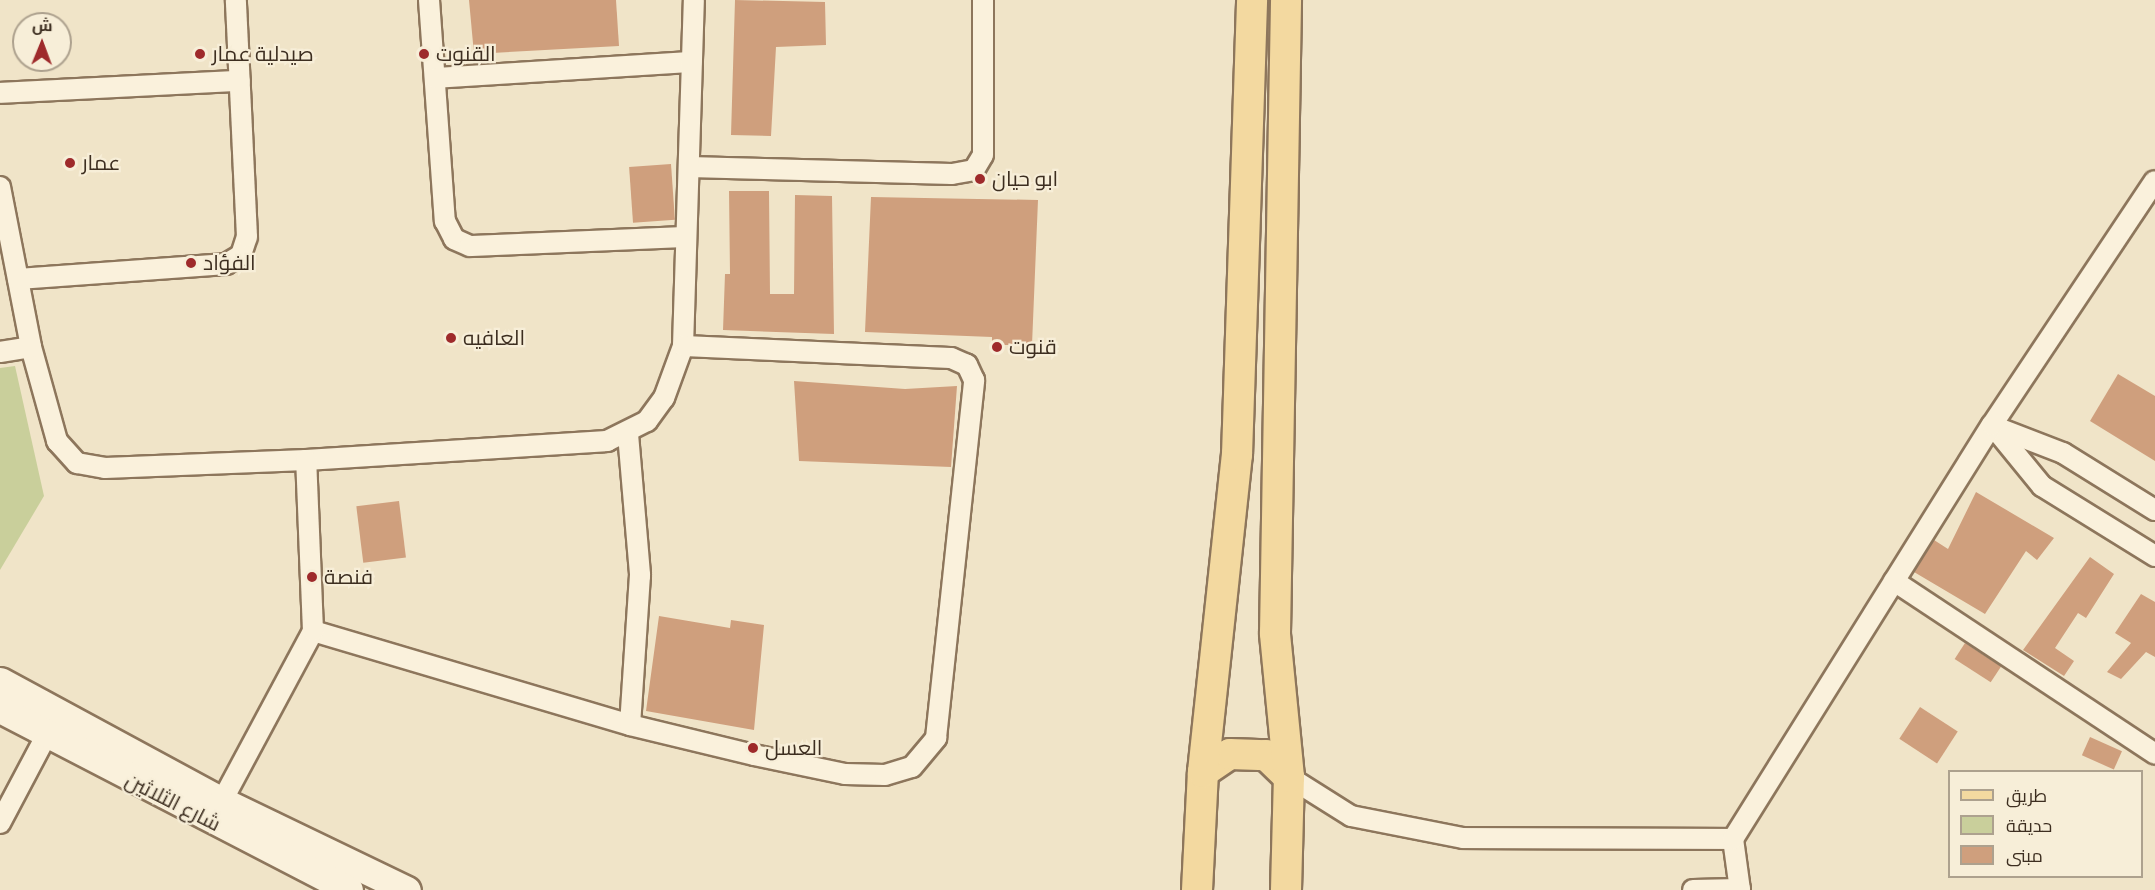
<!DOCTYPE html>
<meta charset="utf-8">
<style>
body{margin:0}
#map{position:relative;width:2155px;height:890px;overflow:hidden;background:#f0e4c8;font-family:"Zilla Slab",Cairo,serif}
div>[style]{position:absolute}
.green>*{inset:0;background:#c9cf9b}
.building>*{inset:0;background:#cf9f7d;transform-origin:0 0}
.roads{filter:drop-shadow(2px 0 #8d765c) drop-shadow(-2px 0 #8d765c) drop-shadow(0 2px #8d765c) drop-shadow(0 -2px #8d765c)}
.minor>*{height:20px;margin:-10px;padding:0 10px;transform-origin:10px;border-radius:10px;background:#faf1dc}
.secondary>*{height:27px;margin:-13.5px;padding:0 13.5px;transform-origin:13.5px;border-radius:13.5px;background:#faf1dc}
.primary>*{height:30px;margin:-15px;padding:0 15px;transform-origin:15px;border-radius:15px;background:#f3d9a0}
.dots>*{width:16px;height:16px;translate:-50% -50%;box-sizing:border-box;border:3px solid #f7eed8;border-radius:50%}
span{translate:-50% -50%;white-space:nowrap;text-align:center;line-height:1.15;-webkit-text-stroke:4.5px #f7eed8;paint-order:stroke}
.poi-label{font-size:21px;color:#3d2e20}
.left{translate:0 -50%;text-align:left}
.street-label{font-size:21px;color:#3d2e20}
.legend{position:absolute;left:1948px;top:770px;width:195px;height:108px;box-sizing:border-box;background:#f7eed8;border:2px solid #ada18e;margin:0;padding:8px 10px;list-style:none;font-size:18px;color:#3d2e20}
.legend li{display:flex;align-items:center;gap:12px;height:30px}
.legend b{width:30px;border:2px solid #ada18e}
.north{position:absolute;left:12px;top:12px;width:60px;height:60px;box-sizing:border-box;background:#f7eed8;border:2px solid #ada18e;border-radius:50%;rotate:1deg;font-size:16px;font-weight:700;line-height:24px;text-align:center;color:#3d2e20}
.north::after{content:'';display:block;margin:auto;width:21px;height:27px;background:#9e2a2b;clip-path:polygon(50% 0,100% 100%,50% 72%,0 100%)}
</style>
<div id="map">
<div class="green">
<i style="clip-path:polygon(15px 366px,44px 496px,0 570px,0 368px)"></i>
</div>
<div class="building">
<i style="clip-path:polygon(469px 0,616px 0,619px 46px,474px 54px)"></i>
<i style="clip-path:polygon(735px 0,825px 2px,826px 45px,776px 47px,771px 136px,731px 135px)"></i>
<i style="left:671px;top:164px;width:56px;height:42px;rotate:86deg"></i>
<i style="clip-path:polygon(729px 191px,769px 191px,770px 294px,794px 294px,795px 195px,832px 196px,834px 334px,723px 330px,725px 274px,730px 274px)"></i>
<i style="clip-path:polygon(871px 197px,1038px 200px,1032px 345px,992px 345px,992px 337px,865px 332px)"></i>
<i style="clip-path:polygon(2118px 374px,2155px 396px,2155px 461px,2090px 421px)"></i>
<i style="clip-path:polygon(794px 381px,905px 389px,957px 386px,951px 467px,799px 461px)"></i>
<i style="clip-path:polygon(1976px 492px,2054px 538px,2037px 560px,2026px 551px,1985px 614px,1914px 572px,1934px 540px,1948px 549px)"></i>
<i style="left:399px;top:501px;width:57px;height:43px;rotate:83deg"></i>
<i style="clip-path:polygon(2090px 557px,2114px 574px,2086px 618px,2078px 613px,2055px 648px,2074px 661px,2064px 676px,2023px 650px)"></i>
<i style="clip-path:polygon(2141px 594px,2155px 602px,2155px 657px,2146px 652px,2121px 679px,2107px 672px,2131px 643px,2115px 633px)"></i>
<i style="clip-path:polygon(659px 616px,730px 628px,731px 620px,764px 625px,754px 730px,646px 711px)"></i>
<i style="left:1965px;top:643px;width:43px;height:19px;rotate:33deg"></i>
<i style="left:1920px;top:707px;width:45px;height:38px;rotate:33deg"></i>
<i style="left:2090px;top:737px;width:35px;height:20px;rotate:24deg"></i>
</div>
<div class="roads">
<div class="minor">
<i style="left:429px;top:0;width:222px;rotate:85.9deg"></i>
<i style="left:445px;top:221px;width:20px;rotate:63deg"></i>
<i style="left:454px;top:239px;width:17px;rotate:24deg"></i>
<i style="left:470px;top:246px;width:216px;rotate:-2.4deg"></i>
<i style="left:435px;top:78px;width:257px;rotate:-3.6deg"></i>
<i style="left:0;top:93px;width:240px;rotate:-2.9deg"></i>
<i style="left:689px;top:167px;width:263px;rotate:1.5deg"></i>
<i style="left:952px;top:174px;width:22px;rotate:-10deg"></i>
<i style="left:974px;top:170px;width:17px;rotate:-59deg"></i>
<i style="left:983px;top:155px;width:155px;rotate:-90deg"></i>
<i style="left:0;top:187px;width:163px;rotate:79deg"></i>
<i style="left:31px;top:347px;width:98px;rotate:74.5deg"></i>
<i style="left:57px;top:441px;width:30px;rotate:48deg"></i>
<i style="left:77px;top:463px;width:28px;rotate:10deg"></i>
<i style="left:105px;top:468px;width:201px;rotate:-2.3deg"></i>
<i style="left:306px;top:460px;width:302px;rotate:-3.6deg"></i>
<i style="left:607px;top:441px;width:45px;rotate:-26.6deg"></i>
<i style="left:647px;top:421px;width:29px;rotate:-54deg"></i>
<i style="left:664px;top:398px;width:55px;rotate:-69.9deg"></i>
<i style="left:683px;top:346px;width:346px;rotate:-88.2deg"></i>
<i style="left:18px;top:279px;width:209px;rotate:-4.1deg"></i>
<i style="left:226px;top:264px;width:17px;rotate:-31deg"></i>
<i style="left:241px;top:255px;width:19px;rotate:-72deg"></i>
<i style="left:247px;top:237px;width:237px;rotate:-92.7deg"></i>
<i style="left:0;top:352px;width:31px;rotate:-9deg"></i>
<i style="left:1992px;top:425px;width:79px;rotate:50.7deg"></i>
<i style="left:2042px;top:486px;width:133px;rotate:31.8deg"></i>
<i style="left:1993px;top:426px;width:75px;rotate:21.1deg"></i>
<i style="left:2063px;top:453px;width:108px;rotate:31.8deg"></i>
<i style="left:628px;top:434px;width:142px;rotate:85.1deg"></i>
<i style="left:640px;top:575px;width:150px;rotate:93.8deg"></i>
<i style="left:1894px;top:581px;width:313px;rotate:33.5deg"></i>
<i style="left:313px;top:631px;width:331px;rotate:16.5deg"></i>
<i style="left:630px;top:725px;width:128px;rotate:13.6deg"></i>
<i style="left:754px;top:755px;width:93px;rotate:11.8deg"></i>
<i style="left:845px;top:774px;width:40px;rotate:1.4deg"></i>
<i style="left:885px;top:775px;width:28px;rotate:-17deg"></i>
<i style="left:912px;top:767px;width:38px;rotate:-50deg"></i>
<i style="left:936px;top:738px;width:360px;rotate:-83.9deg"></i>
<i style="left:974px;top:380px;width:17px;rotate:-115deg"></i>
<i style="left:967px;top:365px;width:17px;rotate:-156deg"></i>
<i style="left:951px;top:358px;width:268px;rotate:-177.4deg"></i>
<i style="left:1289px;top:777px;width:73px;rotate:32.2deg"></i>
<i style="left:1351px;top:816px;width:114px;rotate:11.1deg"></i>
<i style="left:1463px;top:838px;width:270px;rotate:0.2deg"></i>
<i style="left:222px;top:801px;width:193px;rotate:-61.8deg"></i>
<i style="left:313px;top:631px;width:171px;rotate:-92.3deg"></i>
<i style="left:0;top:823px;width:98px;rotate:-62.1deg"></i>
<i style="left:1693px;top:890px;width:47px;rotate:-1.2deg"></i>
<i style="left:1740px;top:890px;width:51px;rotate:-97.8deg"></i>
<i style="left:1733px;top:839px;width:488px;rotate:-58deg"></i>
<i style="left:1992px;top:425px;width:293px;rotate:-56.3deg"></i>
</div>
<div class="secondary">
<i style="left:0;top:681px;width:252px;rotate:28.4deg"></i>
<i style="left:222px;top:801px;width:205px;rotate:25.7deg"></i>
<i style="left:0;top:709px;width:393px;rotate:27.4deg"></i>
</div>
<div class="primary">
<i style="left:1203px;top:772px;width:32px;rotate:-34deg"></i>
<i style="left:1230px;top:754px;width:36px;rotate:2deg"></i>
<i style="left:1266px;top:755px;width:32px;rotate:44deg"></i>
<i style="left:1197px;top:890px;width:118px;rotate:-87.1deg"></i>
<i style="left:1203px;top:772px;width:319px;rotate:-83.9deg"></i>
<i style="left:1237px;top:455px;width:455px;rotate:-88.1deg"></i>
<i style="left:1286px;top:890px;width:113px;rotate:-88.5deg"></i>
<i style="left:1289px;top:777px;width:145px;rotate:-95.6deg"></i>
<i style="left:1275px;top:633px;width:633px;rotate:-89deg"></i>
</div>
</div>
<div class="dots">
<i style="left:200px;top:54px;background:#9e2a2b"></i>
<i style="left:424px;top:54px;background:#9e2a2b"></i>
<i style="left:70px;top:163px;background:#9e2a2b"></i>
<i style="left:980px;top:179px;background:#9e2a2b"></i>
<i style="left:191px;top:263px;background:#9e2a2b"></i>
<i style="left:451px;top:338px;background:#9e2a2b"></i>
<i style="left:997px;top:347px;background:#9e2a2b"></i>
<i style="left:312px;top:577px;background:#9e2a2b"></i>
<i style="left:753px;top:748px;background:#9e2a2b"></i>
</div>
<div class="poi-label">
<span class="left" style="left:212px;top:54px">صيدلية عمار</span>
<span class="left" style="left:436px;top:54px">القنوت</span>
<span class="left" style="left:82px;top:163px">عمار</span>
<span class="left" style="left:992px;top:179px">ابو حيان</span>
<span class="left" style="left:203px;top:263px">الفؤاد</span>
<span class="left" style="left:463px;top:338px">العافيه</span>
<span class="left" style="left:1009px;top:347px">قنوت</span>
<span class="left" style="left:324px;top:577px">فنصة</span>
<span class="left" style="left:765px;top:748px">العسل</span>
</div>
<div class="street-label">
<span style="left:173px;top:802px;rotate:27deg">شارع الثلاثين</span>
</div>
<ul class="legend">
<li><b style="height:8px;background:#f3d9a0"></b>طريق</li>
<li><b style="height:16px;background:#c9cf9b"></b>حديقة</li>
<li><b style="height:16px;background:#cf9f7d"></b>مبنى</li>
</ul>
<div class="north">ش</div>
</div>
